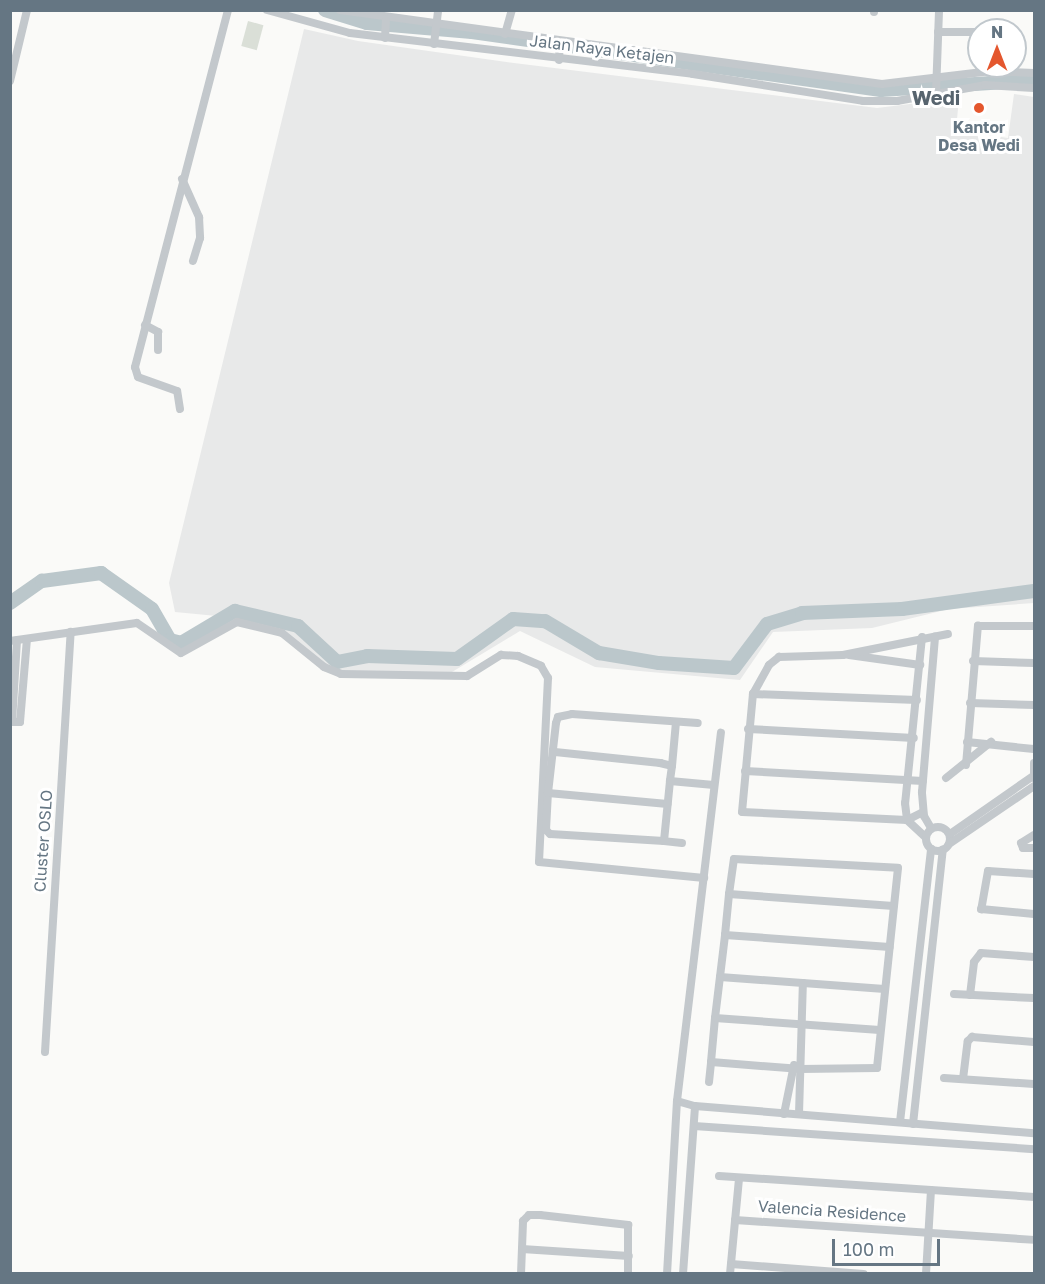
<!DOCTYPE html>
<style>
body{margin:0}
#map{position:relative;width:1045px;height:1284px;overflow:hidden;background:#fafaf8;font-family:"Golos Text",sans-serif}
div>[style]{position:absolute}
.built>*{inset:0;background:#e8e9e9}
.green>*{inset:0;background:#dadfd7;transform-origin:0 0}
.river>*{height:14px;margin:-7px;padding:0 7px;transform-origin:7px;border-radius:7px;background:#bbc7cb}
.minor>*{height:8px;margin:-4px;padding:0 4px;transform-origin:4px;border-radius:4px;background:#c3c8cc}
.minor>.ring{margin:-4px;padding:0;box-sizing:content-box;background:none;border:8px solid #c3c8cc;border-radius:50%}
.dots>*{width:16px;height:16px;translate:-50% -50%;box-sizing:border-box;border:3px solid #fff;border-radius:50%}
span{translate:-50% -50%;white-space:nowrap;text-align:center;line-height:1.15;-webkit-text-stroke:6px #fff;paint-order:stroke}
.street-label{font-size:16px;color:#657683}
.poi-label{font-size:16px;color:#657683;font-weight:700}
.quarter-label{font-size:20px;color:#57646e;font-weight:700}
.frame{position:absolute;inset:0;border:12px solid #657683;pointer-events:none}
.north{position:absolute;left:967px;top:18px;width:60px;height:60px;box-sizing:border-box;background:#fff;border:2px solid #c1c8cd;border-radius:50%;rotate:0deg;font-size:16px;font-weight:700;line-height:24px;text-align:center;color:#657683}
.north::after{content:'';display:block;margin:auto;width:21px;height:27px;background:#e4572e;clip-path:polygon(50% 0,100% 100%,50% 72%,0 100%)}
.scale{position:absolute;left:832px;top:1239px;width:108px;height:27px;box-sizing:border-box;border:3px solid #657683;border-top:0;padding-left:8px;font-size:18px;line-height:21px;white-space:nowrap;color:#657683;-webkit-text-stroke:4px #fff;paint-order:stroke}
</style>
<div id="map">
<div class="built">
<i style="clip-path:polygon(304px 29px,358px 41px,514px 63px,877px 108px,959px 98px,956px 130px,1008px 138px,1014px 94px,1034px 97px,1034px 603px,949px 609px,872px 628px,773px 632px,740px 680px,595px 667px,520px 631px,447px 675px,335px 675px,259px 620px,175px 612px,169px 583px)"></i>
</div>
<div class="green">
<i style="left:248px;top:21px;width:16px;height:26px;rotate:15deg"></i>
</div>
<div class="river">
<i style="left:325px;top:10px;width:44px;rotate:17.2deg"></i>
<i style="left:367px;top:23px;width:105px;rotate:4.9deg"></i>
<i style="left:472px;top:32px;width:413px;rotate:8.1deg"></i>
<i style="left:881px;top:90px;width:153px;rotate:-3.7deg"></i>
<i style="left:10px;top:603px;width:39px;rotate:-35deg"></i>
<i style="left:42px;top:581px;width:60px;rotate:-7.7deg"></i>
<i style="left:101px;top:573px;width:62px;rotate:35.2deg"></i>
<i style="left:152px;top:609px;width:36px;rotate:60deg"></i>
<i style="left:170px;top:640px;width:11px;rotate:15deg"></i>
<i style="left:181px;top:643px;width:63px;rotate:-30.7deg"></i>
<i style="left:235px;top:611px;width:65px;rotate:13.4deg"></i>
<i style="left:298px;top:626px;width:53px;rotate:42.7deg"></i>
<i style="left:337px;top:662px;width:31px;rotate:-11deg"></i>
<i style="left:367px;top:656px;width:90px;rotate:1.9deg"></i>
<i style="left:457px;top:659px;width:69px;rotate:-35.5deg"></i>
<i style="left:513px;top:619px;width:32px;rotate:4deg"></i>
<i style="left:545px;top:621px;width:63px;rotate:30.7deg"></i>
<i style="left:599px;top:653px;width:61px;rotate:9.5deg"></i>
<i style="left:659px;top:663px;width:75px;rotate:3.8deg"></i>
<i style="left:734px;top:668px;width:55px;rotate:-53.1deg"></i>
<i style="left:767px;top:624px;width:37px;rotate:-17deg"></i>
<i style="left:802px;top:613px;width:100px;rotate:-2.3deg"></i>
<i style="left:902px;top:609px;width:133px;rotate:-7.8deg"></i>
</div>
<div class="minor">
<i style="left:267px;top:10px;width:86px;rotate:15.5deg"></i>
<i style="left:350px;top:33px;width:345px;rotate:6.8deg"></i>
<i style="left:693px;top:74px;width:172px;rotate:9deg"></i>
<i style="left:863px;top:101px;width:34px"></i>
<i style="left:897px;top:101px;width:89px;rotate:-10.3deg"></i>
<i style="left:985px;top:85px;width:49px;rotate:3.5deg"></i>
<i style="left:340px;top:10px;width:547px;rotate:7.77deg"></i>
<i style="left:882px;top:84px;width:110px;rotate:-6.8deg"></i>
<i style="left:991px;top:71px;width:43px;rotate:2.7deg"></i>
<i style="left:874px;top:12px;width:2px;rotate:-90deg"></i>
<i style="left:938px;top:32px;width:41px"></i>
<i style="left:505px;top:34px;width:25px;rotate:-74deg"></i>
<i style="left:385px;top:38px;width:19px;rotate:-87deg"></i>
<i style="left:434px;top:44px;width:34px;rotate:-83deg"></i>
<i style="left:559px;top:60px;width:19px;rotate:-87deg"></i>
<i style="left:10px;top:81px;width:73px;rotate:-76.5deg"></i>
<i style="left:936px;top:93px;width:83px;rotate:-87.9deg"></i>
<i style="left:182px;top:179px;width:42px;rotate:65.9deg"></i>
<i style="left:199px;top:217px;width:21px;rotate:87deg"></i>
<i style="left:200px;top:238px;width:24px;rotate:107deg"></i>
<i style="left:145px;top:325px;width:15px;rotate:28deg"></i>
<i style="left:158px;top:332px;width:18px;rotate:90deg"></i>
<i style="left:180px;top:409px;width:18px;rotate:-99deg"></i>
<i style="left:177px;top:391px;width:41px;rotate:-160.3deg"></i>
<i style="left:138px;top:377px;width:10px;rotate:-107deg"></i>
<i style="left:135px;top:367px;width:369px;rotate:-75.4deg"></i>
<i style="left:922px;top:637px;width:167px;rotate:95.8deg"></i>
<i style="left:905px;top:803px;width:17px;rotate:83deg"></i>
<i style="left:907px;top:820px;width:25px;rotate:43deg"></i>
<i style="left:10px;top:641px;width:128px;rotate:-8.1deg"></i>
<i style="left:137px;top:623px;width:53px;rotate:34.3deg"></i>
<i style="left:181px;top:653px;width:64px;rotate:-29deg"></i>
<i style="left:237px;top:622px;width:46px;rotate:13.7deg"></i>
<i style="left:282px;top:633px;width:54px;rotate:39deg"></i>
<i style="left:324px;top:667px;width:18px;rotate:22deg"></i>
<i style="left:341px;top:674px;width:126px;rotate:0.9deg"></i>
<i style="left:467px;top:676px;width:40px;rotate:-32deg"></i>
<i style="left:501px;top:655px;width:17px;rotate:3deg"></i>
<i style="left:518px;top:656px;width:25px;rotate:23deg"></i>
<i style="left:541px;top:666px;width:14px;rotate:60deg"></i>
<i style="left:548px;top:678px;width:184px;rotate:92.8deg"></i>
<i style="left:539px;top:862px;width:166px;rotate:5.5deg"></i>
<i style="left:849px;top:655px;width:72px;rotate:8deg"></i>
<i style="left:973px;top:661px;width:61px;rotate:1.9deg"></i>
<i style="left:753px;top:694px;width:164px;rotate:2.1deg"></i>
<i style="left:970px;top:703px;width:64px;rotate:1.8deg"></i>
<i style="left:10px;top:722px;width:10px"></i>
<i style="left:20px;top:722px;width:83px;rotate:-85.2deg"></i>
<i style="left:12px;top:722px;width:82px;rotate:-86.5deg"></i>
<i style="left:748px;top:729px;width:166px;rotate:3.1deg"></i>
<i style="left:967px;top:742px;width:67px;rotate:6deg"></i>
<i style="left:555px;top:752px;width:106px;rotate:6deg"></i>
<i style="left:660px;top:763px;width:12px;rotate:14deg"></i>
<i style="left:672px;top:766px;width:15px;rotate:98deg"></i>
<i style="left:1034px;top:763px;width:15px;rotate:90deg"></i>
<i style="left:966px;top:765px;width:140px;rotate:-85.1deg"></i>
<i style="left:978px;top:626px;width:56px"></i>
<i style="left:672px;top:766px;width:44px;rotate:-84.8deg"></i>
<i style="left:745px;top:771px;width:178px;rotate:3.2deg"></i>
<i style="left:946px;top:778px;width:58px;rotate:-38.7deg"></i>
<i style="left:548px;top:793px;width:120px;rotate:5.3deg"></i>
<i style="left:923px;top:812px;width:18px;rotate:153deg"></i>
<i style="left:907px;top:820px;width:165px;rotate:-177.2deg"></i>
<i style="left:742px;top:812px;width:119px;rotate:-84.7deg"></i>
<i style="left:753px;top:694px;width:33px;rotate:-61deg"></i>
<i style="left:769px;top:665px;width:13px;rotate:-39deg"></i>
<i style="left:779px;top:657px;width:64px;rotate:-1.8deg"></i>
<i style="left:843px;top:655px;width:107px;rotate:-11.3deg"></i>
<i class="ring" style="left:926px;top:827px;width:16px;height:16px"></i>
<i style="left:931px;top:828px;width:14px;rotate:-120deg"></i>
<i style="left:924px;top:816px;width:24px;rotate:-95deg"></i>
<i style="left:922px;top:792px;width:156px;rotate:-85.2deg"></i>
<i style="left:950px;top:834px;width:101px;rotate:-34.9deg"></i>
<i style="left:1034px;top:835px;width:15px;rotate:148deg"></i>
<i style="left:1021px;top:843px;width:5px;rotate:68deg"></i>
<i style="left:1023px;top:848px;width:11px"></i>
<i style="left:664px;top:841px;width:114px;rotate:-176.5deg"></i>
<i style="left:550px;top:834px;width:6px;rotate:-135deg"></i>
<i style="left:546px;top:830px;width:37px;rotate:-87deg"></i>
<i style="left:548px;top:793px;width:70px;rotate:-83.5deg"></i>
<i style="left:556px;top:723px;width:6px;rotate:-72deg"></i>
<i style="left:558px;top:717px;width:14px;rotate:-12deg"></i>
<i style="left:572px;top:714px;width:126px;rotate:4.1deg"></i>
<i style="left:682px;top:843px;width:18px;rotate:-174deg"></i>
<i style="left:664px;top:841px;width:60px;rotate:-84.3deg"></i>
<i style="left:670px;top:781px;width:44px;rotate:5.2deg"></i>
<i style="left:949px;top:844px;width:103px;rotate:-34.3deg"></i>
<i style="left:1034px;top:874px;width:46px;rotate:-176.3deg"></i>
<i style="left:988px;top:871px;width:39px;rotate:100deg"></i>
<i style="left:981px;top:909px;width:53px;rotate:5.4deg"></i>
<i style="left:729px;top:894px;width:165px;rotate:4.2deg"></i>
<i style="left:725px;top:935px;width:165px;rotate:4.2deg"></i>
<i style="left:720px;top:977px;width:165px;rotate:4.2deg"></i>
<i style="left:954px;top:994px;width:80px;rotate:2.9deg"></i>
<i style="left:970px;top:995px;width:33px;rotate:-83deg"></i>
<i style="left:974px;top:962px;width:11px;rotate:-52deg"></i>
<i style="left:981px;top:953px;width:53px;rotate:4.3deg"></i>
<i style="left:715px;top:1018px;width:165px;rotate:4.2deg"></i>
<i style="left:45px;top:1052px;width:421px;rotate:-86.5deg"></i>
<i style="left:944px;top:1078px;width:90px;rotate:3.8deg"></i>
<i style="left:963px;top:1079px;width:38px;rotate:-83deg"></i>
<i style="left:968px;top:1041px;width:6px;rotate:-45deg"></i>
<i style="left:972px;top:1037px;width:62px;rotate:4.6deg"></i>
<i style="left:709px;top:1082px;width:20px;rotate:-84deg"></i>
<i style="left:711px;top:1062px;width:44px;rotate:-84.8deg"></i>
<i style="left:715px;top:1018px;width:84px;rotate:-83.1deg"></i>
<i style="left:725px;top:935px;width:41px;rotate:-84.4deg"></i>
<i style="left:729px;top:894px;width:35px;rotate:-82deg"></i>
<i style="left:734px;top:859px;width:164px;rotate:3.1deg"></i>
<i style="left:898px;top:868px;width:201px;rotate:96deg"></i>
<i style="left:877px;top:1068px;width:76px;rotate:179.2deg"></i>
<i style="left:801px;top:1069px;width:90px;rotate:-175.6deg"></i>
<i style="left:677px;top:1101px;width:19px;rotate:16deg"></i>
<i style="left:695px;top:1106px;width:340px;rotate:4.6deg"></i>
<i style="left:784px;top:1114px;width:50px;rotate:-78.5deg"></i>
<i style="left:799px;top:1114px;width:131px;rotate:-88.3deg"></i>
<i style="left:900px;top:1122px;width:275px;rotate:-83.5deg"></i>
<i style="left:913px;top:1124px;width:276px;rotate:-83.8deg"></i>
<i style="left:694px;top:1126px;width:341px;rotate:3.9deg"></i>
<i style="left:719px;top:1176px;width:316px;rotate:3.8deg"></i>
<i style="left:735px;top:1220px;width:300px;rotate:3.8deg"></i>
<i style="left:522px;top:1249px;width:107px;rotate:3.7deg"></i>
<i style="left:731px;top:1264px;width:133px;rotate:4.3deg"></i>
<i style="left:521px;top:1274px;width:53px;rotate:-87.8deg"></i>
<i style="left:523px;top:1221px;width:8px;rotate:-45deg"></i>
<i style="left:529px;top:1215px;width:11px"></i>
<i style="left:540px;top:1215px;width:89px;rotate:6.5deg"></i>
<i style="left:628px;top:1225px;width:49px;rotate:90deg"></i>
<i style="left:667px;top:1274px;width:173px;rotate:-86.7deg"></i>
<i style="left:677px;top:1101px;width:371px;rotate:-83.2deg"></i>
<i style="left:683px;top:1274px;width:168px;rotate:-85.9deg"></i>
<i style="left:730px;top:1274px;width:96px;rotate:-84.6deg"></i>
<i style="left:926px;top:1274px;width:84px;rotate:-86.6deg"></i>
</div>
<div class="dots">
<i style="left:979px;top:108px;background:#e4572e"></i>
</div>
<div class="street-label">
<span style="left:602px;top:49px;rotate:7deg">Jalan Raya Ketajen</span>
<span style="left:43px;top:841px;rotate:-86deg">Cluster OSLO</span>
<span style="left:832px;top:1211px;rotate:4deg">Valencia Residence</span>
</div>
<div class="poi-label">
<span style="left:979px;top:136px">Kantor<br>Desa Wedi</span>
</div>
<div class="quarter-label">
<span style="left:936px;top:97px">Wedi</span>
</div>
<div class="frame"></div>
<div class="north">N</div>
<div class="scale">100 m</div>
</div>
